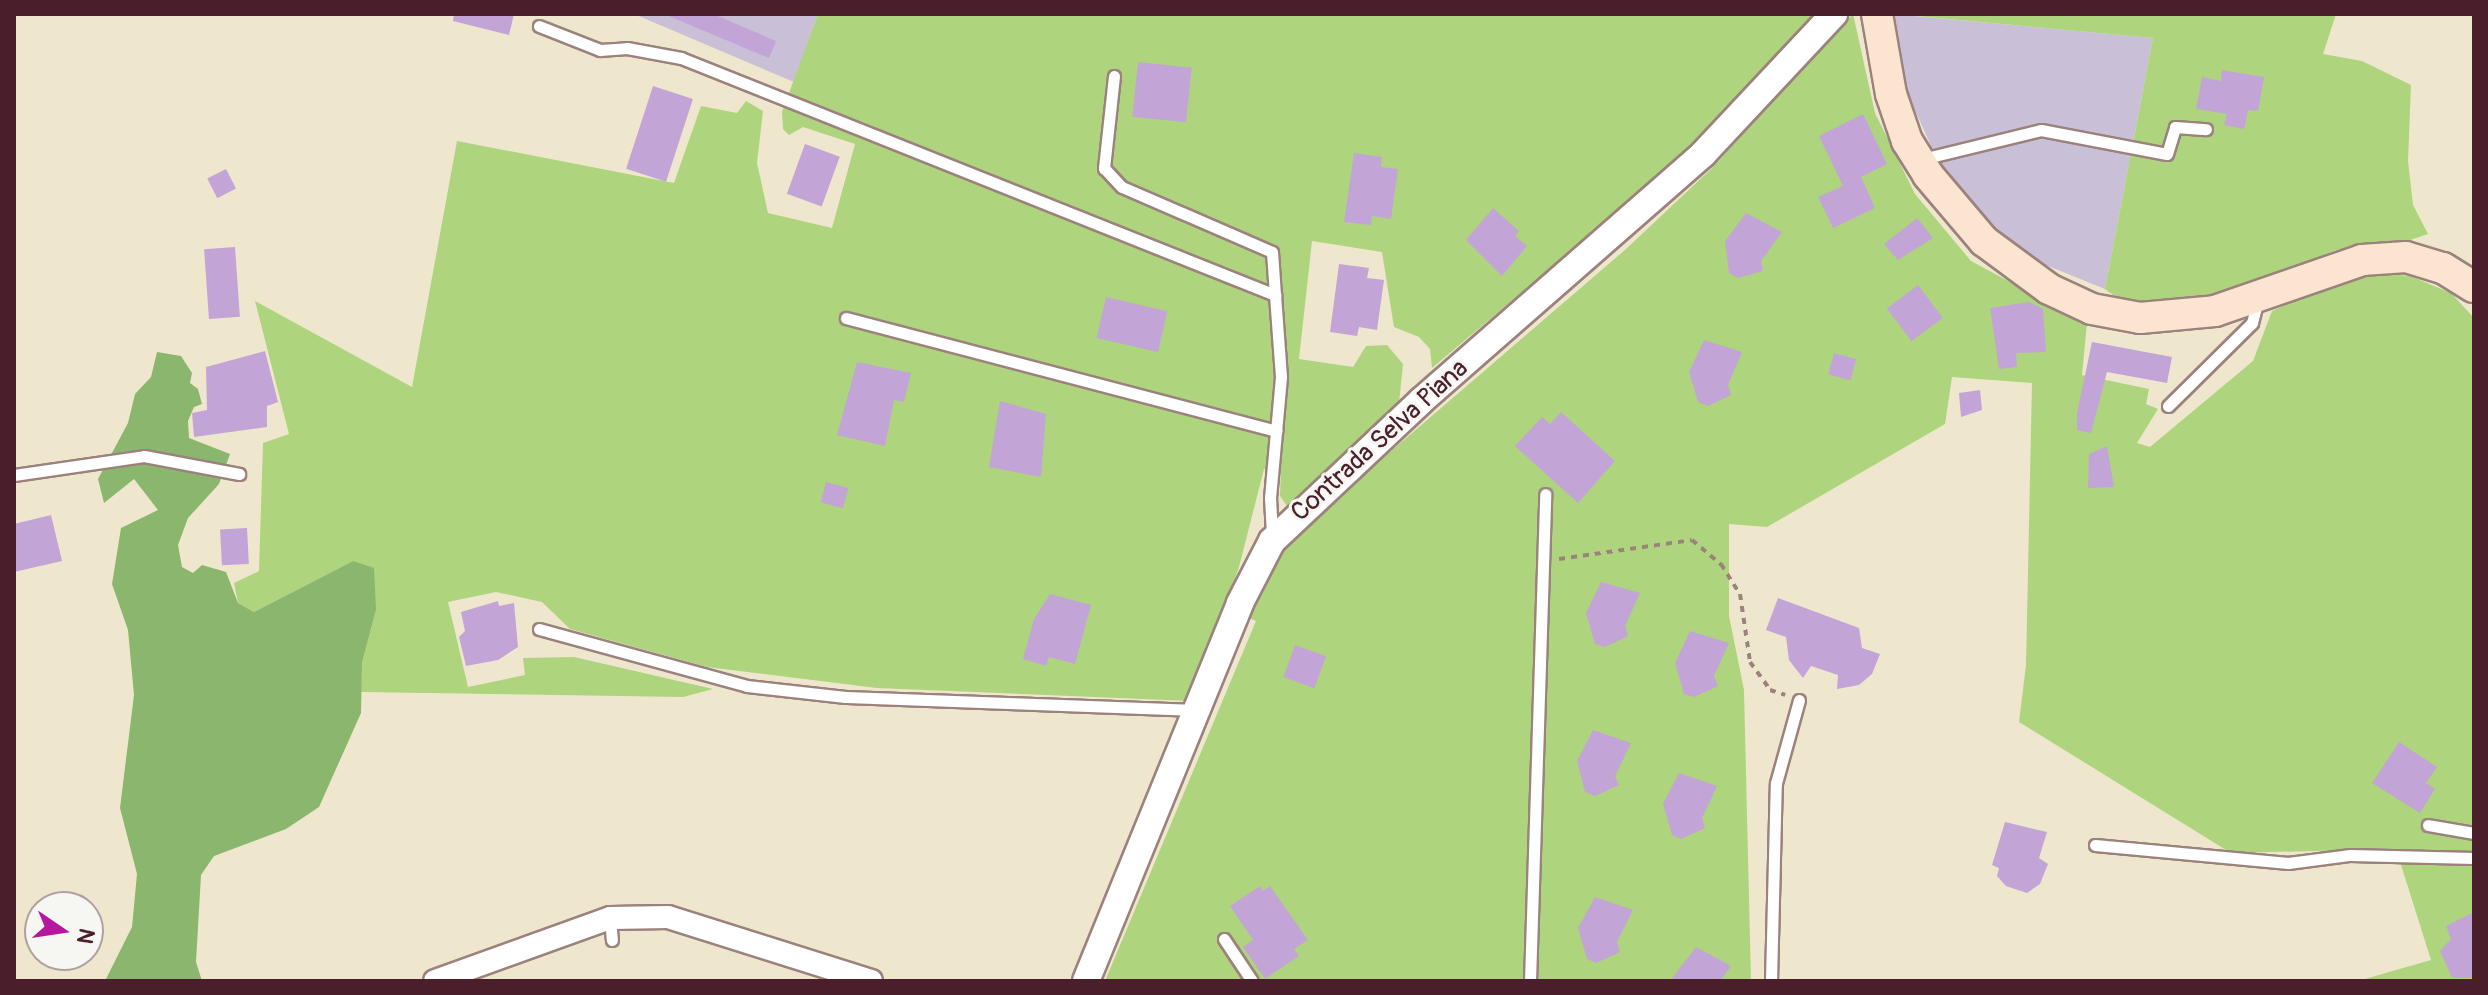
<!DOCTYPE html>
<style>
body{margin:0}
#map{position:relative;width:2488px;height:995px;overflow:hidden;background:#efe6ce;font-family:Pangolin,sans-serif}
div>[style]{position:absolute}
.industrial>*{inset:0;background:#c9bfd7}
.green>*{inset:0;background:#aed47e}
.forest>*{inset:0;background:#8ab66d}
.building>*{inset:0;background:#c3a4d6;transform-origin:0 0}
.path>*{height:4px;margin-top:-2px;transform-origin:0;background:repeating-linear-gradient(90deg,#9c827c 0 6px,transparent 0 12px)}
.roads{filter:drop-shadow(2px 0 #9c827c) drop-shadow(-2px 0 #9c827c) drop-shadow(0 2px #9c827c) drop-shadow(0 -2px #9c827c)}
.service>*{height:11px;margin:-5.5px;padding:0 5.5px;transform-origin:5.5px;border-radius:5.5px;background:#fff}
.minor>*{height:22px;margin:-11px;padding:0 11px;transform-origin:11px;border-radius:11px;background:#fff}
.tertiary>*{height:26px;margin:-13px;padding:0 13px;transform-origin:13px;border-radius:13px;background:#fff}
.secondary>*{height:30px;margin:-15px;padding:0 15px;transform-origin:15px;border-radius:15px;background:#fce5d0}
span{translate:-50% -50%;white-space:nowrap;text-align:center;line-height:1.15;-webkit-text-stroke:6px #f6f6f2;paint-order:stroke}
.street-label{font-size:26px;color:#4a1f2b}
.frame{position:absolute;inset:0;border:16px solid #4a1f2b;pointer-events:none}
.north{position:absolute;left:24px;top:891px;width:80px;height:80px;box-sizing:border-box;background:#f6f6f2;border:2px solid #b1a0a2;border-radius:50%;rotate:103deg;font-size:22px;font-weight:700;line-height:32px;text-align:center;color:#4a1f2b}
.north::after{content:'';display:block;margin:auto;width:28px;height:36px;background:#b5179e;clip-path:polygon(50% 0,100% 100%,50% 72%,0 100%)}
</style>
<div id="map">
<div class="industrial">
<i style="clip-path:polygon(634px 14px,818px 14px,794px 82px)"></i>
<i style="clip-path:polygon(1892px 14px,2153px 38px,2105px 289px,2036px 261px,1989px 225px,1941px 168px,1901px 79px)"></i>
</div>
<div class="green">
<i style="clip-path:polygon(818px 14px,1817px 14px,1693px 148px,1432px 368px,1430px 349px,1419px 337px,1394px 327px,1382px 252px,1312px 241px,1299px 359px,1353px 367px,1366px 346px,1387px 345px,1403px 364px,1399px 403px,1287px 506px,1280px 496px,1281px 466px,1264px 469px,1239px 567px,1191px 701px,877px 688px,707px 667px,570px 629px,542px 602px,496px 592px,448px 602px,468px 687px,525px 675px,523px 658px,574px 657px,713px 689px,683px 697px,361px 692px,362px 663px,376px 610px,353px 561px,254px 612px,238px 603px,234px 583px,259px 571px,263px 443px,289px 434px,255px 301px,412px 387px,457px 141px,674px 183px,701px 106px,737px 113px,746px 101px,763px 111px,757px 163px,768px 213px,832px 228px,855px 144px,803px 127px,789px 135px,783px 129px,782px 112px)"></i>
<i style="clip-path:polygon(1853px 14px,1875px 113px,1915px 194px,1971px 261px,2087px 323px,2082px 375px,2149px 389px,2146px 404px,2158px 409px,2137px 443px,2150px 447px,2253px 361px,2272px 311px,2316px 291px,2371px 272px,2410px 276px,2451px 293px,2474px 318px,2474px 981px,2358px 981px,2431px 960px,2396px 849px,2231px 853px,2019px 722px,2026px 665px,2032px 383px,1952px 377px,1945px 424px,1767px 527px,1729px 524px,1729px 616px,1744px 690px,1751px 981px,1105px 981px,1256px 621px,1249px 618px,1277px 559px,1305px 525px,1626px 249px,1712px 168px)"></i>
<i style="clip-path:polygon(1896px 14px,2336px 14px,2323px 54px,2362px 61px,2411px 85px,2408px 161px,2413px 205px,2428px 234px,2401px 243px,2336px 250px,2232px 293px,2176px 304px,2117px 298px,2105px 289px,2153px 38px)"></i>
</div>
<div class="forest">
<i style="clip-path:polygon(157px 352px,181px 356px,192px 373px,190px 383px,198px 389px,202px 404px,194px 407px,188px 421px,189px 438px,230px 454px,219px 484px,188px 518px,178px 545px,182px 567px,193px 573px,202px 565px,226px 572px,238px 603px,254px 612px,353px 561px,374px 568px,376px 610px,362px 663px,361px 713px,319px 807px,286px 829px,214px 856px,201px 875px,196px 962px,202px 981px,105px 981px,132px 927px,137px 874px,120px 808px,134px 695px,128px 630px,112px 584px,121px 528px,158px 510px,134px 479px,104px 503px,98px 479px,128px 423px,135px 394px,151px 377px)"></i>
</div>
<div class="building">
<i style="clip-path:polygon(454px 14px,514px 14px,509px 35px,453px 21px)"></i>
<i style="clip-path:polygon(664px 14px,713px 14px,776px 41px,769px 58px)"></i>
<i style="left:1138px;top:62px;width:54px;height:55px;rotate:6deg"></i>
<i style="clip-path:polygon(2222px 70px,2264px 77px,2258px 111px,2248px 110px,2244px 129px,2224px 125px,2227px 114px,2196px 109px,2202px 77px,2221px 81px)"></i>
<i style="left:653px;top:86px;width:42px;height:87px;rotate:18deg"></i>
<i style="clip-path:polygon(1863px 114px,1887px 164px,1861px 177px,1875px 208px,1833px 228px,1818px 197px,1843px 186px,1819px 136px)"></i>
<i style="left:805px;top:144px;width:37px;height:53px;rotate:20deg"></i>
<i style="clip-path:polygon(1354px 153px,1382px 157px,1381px 167px,1398px 169px,1391px 219px,1372px 216px,1371px 225px,1344px 222px)"></i>
<i style="left:226px;top:169px;width:22px;height:21px;rotate:63deg"></i>
<i style="clip-path:polygon(1493px 208px,1519px 231px,1515px 236px,1527px 246px,1502px 276px,1466px 240px)"></i>
<i style="clip-path:polygon(1746px 213px,1782px 232px,1761px 261px,1763px 271px,1738px 278px,1729px 273px,1725px 241px)"></i>
<i style="clip-path:polygon(1917px 218px,1933px 238px,1898px 260px,1884px 244px)"></i>
<i style="left:235px;top:247px;width:70px;height:31px;rotate:86deg"></i>
<i style="clip-path:polygon(1339px 264px,1369px 268px,1367px 278px,1384px 280px,1377px 330px,1359px 327px,1357px 336px,1330px 332px)"></i>
<i style="left:1918px;top:285px;width:41px;height:39px;rotate:53deg"></i>
<i style="left:1106px;top:297px;width:63px;height:42px;rotate:13deg"></i>
<i style="clip-path:polygon(2029px 302px,2043px 309px,2046px 352px,2016px 353px,2017px 367px,1999px 369px,1990px 308px)"></i>
<i style="clip-path:polygon(1704px 340px,1742px 352px,1728px 385px,1731px 395px,1708px 406px,1698px 402px,1689px 372px)"></i>
<i style="clip-path:polygon(2092px 342px,2172px 357px,2167px 383px,2107px 372px,2091px 433px,2077px 430px,2077px 413px)"></i>
<i style="clip-path:polygon(265px 351px,278px 402px,267px 406px,267px 427px,194px 437px,192px 413px,207px 410px,206px 367px)"></i>
<i style="left:1834px;top:353px;width:23px;height:22px;rotate:15deg"></i>
<i style="clip-path:polygon(857px 362px,911px 373px,904px 402px,894px 400px,885px 446px,837px 435px)"></i>
<i style="clip-path:polygon(1980px 390px,1982px 410px,1961px 417px,1959px 393px)"></i>
<i style="clip-path:polygon(1000px 401px,1046px 414px,1041px 477px,989px 467px)"></i>
<i style="clip-path:polygon(1561px 412px,1615px 461px,1578px 503px,1515px 446px,1542px 417px,1550px 424px)"></i>
<i style="clip-path:polygon(2107px 446px,2114px 487px,2088px 488px,2089px 454px)"></i>
<i style="left:826px;top:482px;width:23px;height:21px;rotate:15deg"></i>
<i style="clip-path:polygon(51px 515px,62px 561px,14px 572px,14px 524px)"></i>
<i style="left:247px;top:528px;width:36px;height:27px;rotate:87deg"></i>
<i style="clip-path:polygon(1601px 582px,1640px 593px,1625px 626px,1628px 636px,1605px 647px,1595px 644px,1586px 613px)"></i>
<i style="clip-path:polygon(1050px 594px,1091px 605px,1075px 664px,1049px 657px,1046px 666px,1023px 659px,1034px 619px)"></i>
<i style="clip-path:polygon(1778px 598px,1859px 628px,1862px 648px,1880px 654px,1872px 674px,1859px 685px,1837px 689px,1838px 675px,1811px 666px,1803px 678px,1789px 660px,1786px 637px,1766px 630px)"></i>
<i style="clip-path:polygon(498px 601px,499px 606px,514px 603px,518px 647px,498px 660px,466px 666px,459px 637px,465px 631px,461px 612px)"></i>
<i style="clip-path:polygon(1690px 631px,1729px 643px,1714px 676px,1718px 686px,1694px 697px,1684px 694px,1675px 663px)"></i>
<i style="left:1295px;top:645px;width:33px;height:34px;rotate:20deg"></i>
<i style="clip-path:polygon(1593px 730px,1631px 743px,1615px 776px,1619px 785px,1595px 796px,1585px 792px,1577px 761px)"></i>
<i style="clip-path:polygon(2399px 742px,2437px 767px,2426px 783px,2435px 789px,2420px 813px,2372px 783px)"></i>
<i style="clip-path:polygon(1679px 773px,1717px 786px,1702px 818px,1705px 828px,1681px 839px,1672px 835px,1663px 804px)"></i>
<i style="clip-path:polygon(2005px 822px,2047px 832px,2039px 858px,2048px 864px,2040px 884px,2027px 893px,2006px 886px,1997px 876px,1999px 868px,1992px 865px)"></i>
<i style="clip-path:polygon(1260px 886px,1263px 891px,1270px 886px,1308px 940px,1294px 949px,1299px 956px,1265px 979px,1243px 947px,1253px 940px,1230px 906px)"></i>
<i style="clip-path:polygon(1595px 897px,1633px 910px,1617px 942px,1620px 952px,1596px 963px,1587px 959px,1578px 928px)"></i>
<i style="clip-path:polygon(2474px 912px,2474px 978px,2452px 978px,2440px 951px,2451px 939px,2446px 926px)"></i>
<i style="clip-path:polygon(1696px 947px,1731px 966px,1720px 981px,1670px 981px)"></i>
</div>
<div class="path">
<i style="left:1559px;top:559px;width:134px;rotate:-8.1deg"></i>
<i style="left:1692px;top:540px;width:38px;rotate:40deg"></i>
<i style="left:1721px;top:564px;width:36px;rotate:58deg"></i>
<i style="left:1740px;top:594px;width:69px;rotate:81.6deg"></i>
<i style="left:1750px;top:662px;width:34px;rotate:54deg"></i>
<i style="left:1770px;top:690px;width:16px;rotate:18deg"></i>
</div>
<div class="roads">
<div class="service">
<i style="left:539px;top:26px;width:66px;rotate:21.5deg"></i>
<i style="left:600px;top:50px;width:27px;rotate:-4deg"></i>
<i style="left:627px;top:48px;width:55px;rotate:10.5deg"></i>
<i style="left:681px;top:58px;width:640px;rotate:21.75deg"></i>
<i style="left:1275px;top:295px;width:82px;rotate:85.8deg"></i>
<i style="left:1281px;top:377px;width:121px;rotate:95.2deg"></i>
<i style="left:1270px;top:497px;width:39px;rotate:87deg"></i>
<i style="left:1114px;top:76px;width:93px;rotate:96.2deg"></i>
<i style="left:1104px;top:168px;width:26px;rotate:47deg"></i>
<i style="left:1122px;top:187px;width:163px;rotate:23.4deg"></i>
<i style="left:1272px;top:252px;width:43px;rotate:86deg"></i>
<i style="left:1922px;top:159px;width:122px;rotate:-13.7deg"></i>
<i style="left:2041px;top:130px;width:128px;rotate:10.8deg"></i>
<i style="left:2167px;top:154px;width:28px;rotate:-73deg"></i>
<i style="left:2175px;top:127px;width:31px;rotate:4deg"></i>
<i style="left:846px;top:318px;width:445px;rotate:14.7deg"></i>
<i style="left:2168px;top:406px;width:118px;rotate:-44.7deg"></i>
<i style="left:2252px;top:323px;width:25px;rotate:-76deg"></i>
<i style="left:14px;top:475px;width:131px;rotate:-8.3deg"></i>
<i style="left:144px;top:456px;width:97px;rotate:10.7deg"></i>
<i style="left:539px;top:629px;width:216px;rotate:15.3deg"></i>
<i style="left:747px;top:686px;width:99px;rotate:6.4deg"></i>
<i style="left:845px;top:697px;width:353px;rotate:2.1deg"></i>
<i style="left:2428px;top:825px;width:47px;rotate:9.9deg"></i>
<i style="left:2095px;top:845px;width:194px;rotate:5.3deg"></i>
<i style="left:2288px;top:863px;width:63px;rotate:-7.4deg"></i>
<i style="left:2350px;top:855px;width:124px;rotate:1.4deg"></i>
<i style="left:610px;top:918px;width:22px;rotate:85deg"></i>
<i style="left:1224px;top:939px;width:50px;rotate:56.3deg"></i>
<i style="left:1530px;top:981px;width:487px;rotate:-88.2deg"></i>
<i style="left:1771px;top:981px;width:198px;rotate:-88.6deg"></i>
<i style="left:1776px;top:783px;width:86px;rotate:-74.5deg"></i>
</div>
<div class="minor">
<i style="left:435px;top:981px;width:186px;rotate:-19.8deg"></i>
<i style="left:610px;top:918px;width:58px;rotate:-1deg"></i>
<i style="left:668px;top:917px;width:213px;rotate:17.5deg"></i>
</div>
<div class="tertiary">
<i style="left:1086px;top:981px;width:408px;rotate:-67.8deg"></i>
<i style="left:1240px;top:603px;width:70px;rotate:-62.7deg"></i>
<i style="left:1272px;top:541px;width:204px;rotate:-43.2deg"></i>
<i style="left:1421px;top:401px;width:375px;rotate:-41.2deg"></i>
<i style="left:1703px;top:154px;width:192px;rotate:-46.9deg"></i>
</div>
<div class="secondary">
<i style="left:1877px;top:14px;width:81px;rotate:80.1deg"></i>
<i style="left:1891px;top:94px;width:50px;rotate:71.2deg"></i>
<i style="left:1907px;top:141px;width:40px;rotate:58deg"></i>
<i style="left:1928px;top:175px;width:87px;rotate:49.7deg"></i>
<i style="left:1984px;top:241px;width:81px;rotate:36.4deg"></i>
<i style="left:2049px;top:289px;width:47px;rotate:24.9deg"></i>
<i style="left:2092px;top:309px;width:49px;rotate:10.6deg"></i>
<i style="left:2140px;top:318px;width:75px;rotate:-5.3deg"></i>
<i style="left:2215px;top:311px;width:156px;rotate:-19.1deg"></i>
<i style="left:2362px;top:260px;width:44px;rotate:-3.9deg"></i>
<i style="left:2406px;top:257px;width:39px;rotate:17deg"></i>
<i style="left:2443px;top:268px;width:36px;rotate:32deg"></i>
</div>
</div>
<div class="street-label">
<span style="left:1380px;top:441px;rotate:-42deg">Contrada Selva Piana</span>
</div>
<div class="frame"></div>
<div class="north">N</div>
</div>
